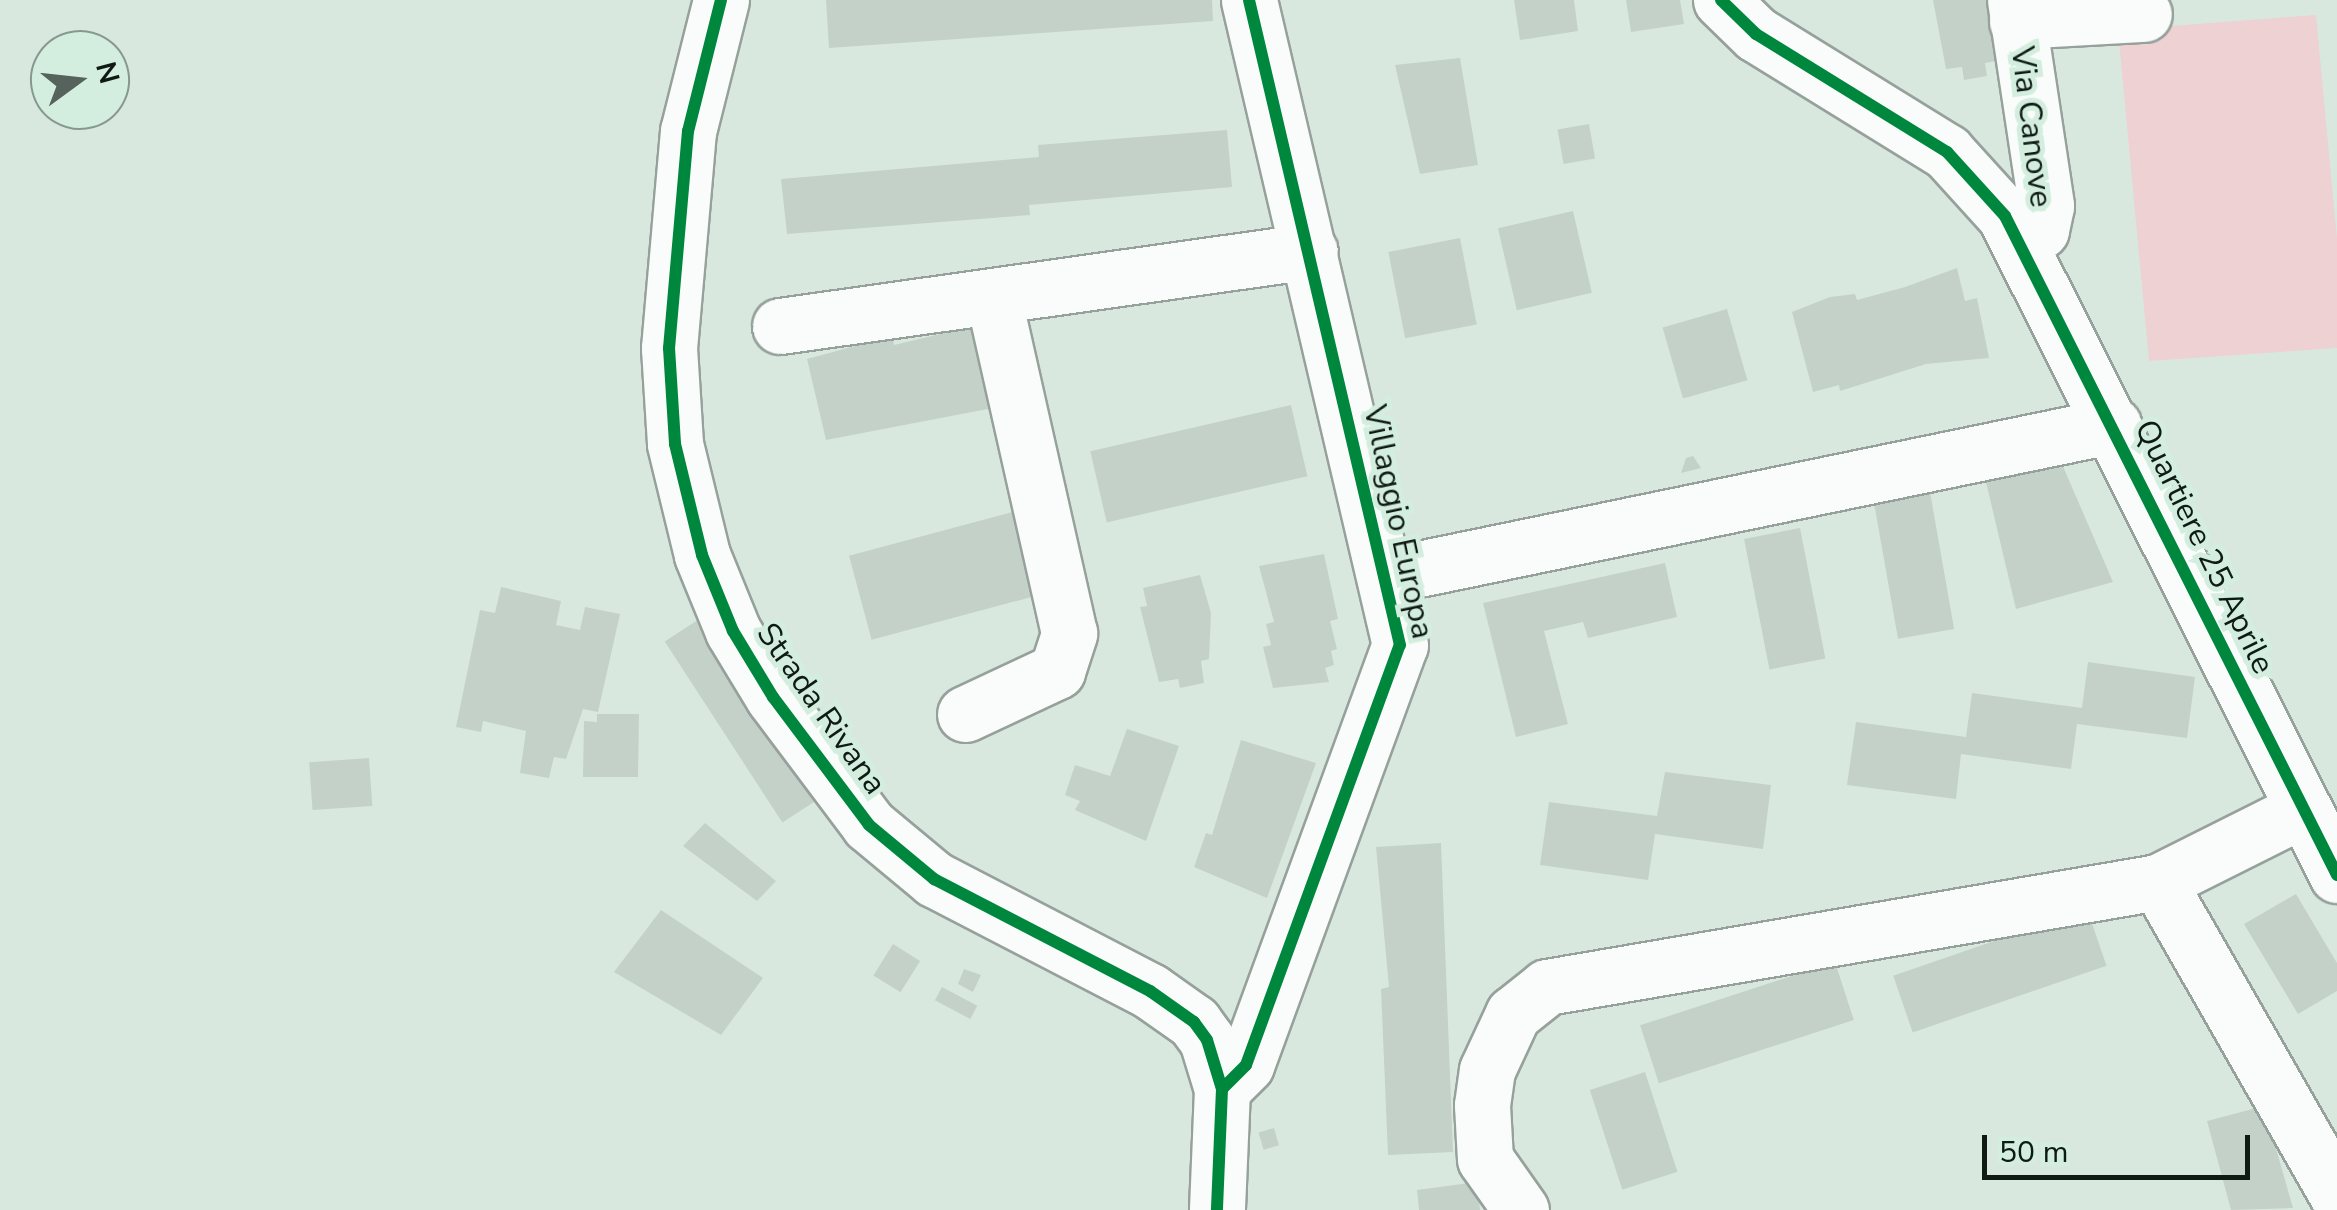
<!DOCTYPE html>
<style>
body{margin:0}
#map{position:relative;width:2337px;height:1210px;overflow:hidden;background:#d9e8df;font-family:"Nunito Sans",sans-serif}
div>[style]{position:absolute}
.green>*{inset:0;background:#edd1d3}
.building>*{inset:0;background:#c4d1c9;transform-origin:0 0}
.roads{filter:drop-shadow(2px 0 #96a19b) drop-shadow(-2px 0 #96a19b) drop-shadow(0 2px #96a19b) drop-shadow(0 -2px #96a19b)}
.minor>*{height:55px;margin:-27.5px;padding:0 27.5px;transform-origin:27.5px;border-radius:27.5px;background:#f9fcfa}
.cycleway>*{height:12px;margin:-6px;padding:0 6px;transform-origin:6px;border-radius:6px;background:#00873e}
span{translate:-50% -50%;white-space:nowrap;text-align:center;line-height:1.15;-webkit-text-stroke:10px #d3eede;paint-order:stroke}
.street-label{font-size:32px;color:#101a15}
.north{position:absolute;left:30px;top:30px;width:100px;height:100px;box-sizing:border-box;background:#d3eede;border:2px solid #85998e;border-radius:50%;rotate:75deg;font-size:28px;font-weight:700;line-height:40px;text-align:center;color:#101a15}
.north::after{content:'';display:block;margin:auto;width:35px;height:45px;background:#56625c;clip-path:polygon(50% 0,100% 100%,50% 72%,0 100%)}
.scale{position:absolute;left:1982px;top:1135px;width:268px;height:45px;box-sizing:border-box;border:5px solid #101a15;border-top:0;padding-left:12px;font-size:30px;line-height:35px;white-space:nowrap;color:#101a15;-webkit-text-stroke:8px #d3eede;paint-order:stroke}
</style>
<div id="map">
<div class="green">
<i style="clip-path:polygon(2316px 15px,2337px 239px,2337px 348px,2149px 361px,2118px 30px)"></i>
</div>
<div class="building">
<i style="clip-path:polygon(826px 0,1212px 0,1213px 21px,829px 48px)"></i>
<i style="clip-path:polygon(1514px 0,1574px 0,1578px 31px,1520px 40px)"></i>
<i style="clip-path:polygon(1626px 0,1680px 0,1684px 24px,1631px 32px)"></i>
<i style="clip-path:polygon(1933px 0,1991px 0,2001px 60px,1985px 63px,1987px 76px,1964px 80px,1962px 67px,1946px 69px)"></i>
<i style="clip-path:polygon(1460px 58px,1478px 165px,1420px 174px,1395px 65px)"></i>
<i style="left:1589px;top:124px;width:35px;height:32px;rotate:80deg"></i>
<i style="clip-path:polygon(1227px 130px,1232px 187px,1029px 205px,1030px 215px,787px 234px,781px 179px,1039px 157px,1038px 145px)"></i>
<i style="left:1573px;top:211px;width:84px;height:77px;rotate:77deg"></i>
<i style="left:1460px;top:238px;width:88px;height:73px;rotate:79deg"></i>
<i style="clip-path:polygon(1957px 268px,1965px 301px,1977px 298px,1989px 358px,1926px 364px,1840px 391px,1839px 385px,1813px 392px,1792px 312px,1830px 297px,1855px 294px,1857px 300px,1905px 287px)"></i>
<i style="left:1727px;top:309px;width:74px;height:67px;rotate:74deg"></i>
<i style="clip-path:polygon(978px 325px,998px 407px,826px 440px,807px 359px,892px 336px,894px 345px)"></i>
<i style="left:1291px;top:405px;width:73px;height:206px;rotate:77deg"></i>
<i style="clip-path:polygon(1693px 456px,1701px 468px,1681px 473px,1686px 458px)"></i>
<i style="clip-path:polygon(2062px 464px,2113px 582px,2016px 609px,1986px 482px)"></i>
<i style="left:1930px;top:492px;width:139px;height:57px;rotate:80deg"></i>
<i style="left:1020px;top:510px;width:87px;height:177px;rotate:75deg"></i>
<i style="left:1800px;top:528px;width:133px;height:57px;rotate:79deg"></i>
<i style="clip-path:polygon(1324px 554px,1338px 619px,1330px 621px,1337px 649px,1331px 651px,1334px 665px,1325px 668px,1329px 682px,1273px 688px,1263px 647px,1271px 645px,1266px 624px,1274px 622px,1259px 566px)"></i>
<i style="clip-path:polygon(1665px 563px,1677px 617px,1588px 638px,1583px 622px,1544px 631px,1568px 724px,1516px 737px,1483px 603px)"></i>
<i style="clip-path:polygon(1200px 575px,1211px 613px,1209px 659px,1201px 661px,1204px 683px,1180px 688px,1178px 679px,1159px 682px,1140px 607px,1147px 606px,1143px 588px)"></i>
<i style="clip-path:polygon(501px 587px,561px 601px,556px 625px,580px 630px,585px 607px,620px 614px,598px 712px,583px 709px,566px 759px,554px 757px,549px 778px,520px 773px,526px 731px,483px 721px,481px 732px,456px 727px,480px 610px,495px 613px)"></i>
<i style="left:710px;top:612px;width:216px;height:54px;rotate:57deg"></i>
<i style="clip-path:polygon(2088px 662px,2195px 677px,2187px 738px,2077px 724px,2071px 769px,1961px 754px,1956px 799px,1847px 785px,1856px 722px,1966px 737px,1972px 693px,2082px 708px)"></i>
<i style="clip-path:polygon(597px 714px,639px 714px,638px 777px,583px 777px,584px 721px,597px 722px)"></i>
<i style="clip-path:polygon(1127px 729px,1179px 746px,1146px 841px,1075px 810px,1080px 801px,1065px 795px,1075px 765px,1110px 776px)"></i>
<i style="clip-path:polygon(1241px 740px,1316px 763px,1267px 898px,1194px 867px,1206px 833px,1212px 835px)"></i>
<i style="left:369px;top:758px;width:48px;height:60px;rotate:86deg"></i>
<i style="clip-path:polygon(1665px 772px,1771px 785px,1763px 849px,1655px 834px,1648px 880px,1540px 865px,1549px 802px,1657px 816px)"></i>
<i style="clip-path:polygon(705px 823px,776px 881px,757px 901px,683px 846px)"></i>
<i style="clip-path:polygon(1441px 843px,1453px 1152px,1388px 1155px,1381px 989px,1389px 987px,1376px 847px)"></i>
<i style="clip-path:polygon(2296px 894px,2337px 963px,2337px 991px,2298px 1014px,2244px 924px)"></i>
<i style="left:2087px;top:909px;width:60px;height:205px;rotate:71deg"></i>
<i style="clip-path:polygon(661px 910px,763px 978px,721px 1035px,614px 972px)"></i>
<i style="left:893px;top:944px;width:32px;height:37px;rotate:32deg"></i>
<i style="left:1835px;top:962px;width:61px;height:205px;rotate:72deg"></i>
<i style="clip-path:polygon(964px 969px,981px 975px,973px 992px,958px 984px)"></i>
<i style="left:942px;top:987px;width:40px;height:15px;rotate:28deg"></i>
<i style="left:1645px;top:1072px;width:105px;height:58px;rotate:72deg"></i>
<i style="clip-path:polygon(2264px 1106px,2293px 1208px,2231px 1210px,2207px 1121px)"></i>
<i style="left:1274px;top:1128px;width:18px;height:16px;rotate:74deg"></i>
<i style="clip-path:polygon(1477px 1182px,1480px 1210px,1419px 1210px,1417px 1190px)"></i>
</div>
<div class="roads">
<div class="minor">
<i style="left:721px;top:0;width:135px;rotate:104.1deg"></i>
<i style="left:688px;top:131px;width:218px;rotate:95deg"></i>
<i style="left:669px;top:348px;width:96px;rotate:86.4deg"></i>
<i style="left:675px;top:444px;width:114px;rotate:76.3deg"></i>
<i style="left:702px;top:555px;width:82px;rotate:67.8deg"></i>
<i style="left:733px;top:631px;width:77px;rotate:58.8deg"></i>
<i style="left:773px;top:697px;width:160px;rotate:53.1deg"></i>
<i style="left:869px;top:825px;width:85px;rotate:39.7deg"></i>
<i style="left:934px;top:879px;width:243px;rotate:27.4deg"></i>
<i style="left:1150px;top:991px;width:54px;rotate:35.2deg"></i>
<i style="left:1194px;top:1022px;width:22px;rotate:54deg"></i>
<i style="left:1207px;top:1040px;width:51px;rotate:73deg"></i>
<i style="left:1222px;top:1089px;width:121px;rotate:92.4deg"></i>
<i style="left:1721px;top:0;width:49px;rotate:44.2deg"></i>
<i style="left:1756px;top:34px;width:225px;rotate:31.7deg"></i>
<i style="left:1947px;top:152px;width:86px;rotate:47.8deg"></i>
<i style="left:2005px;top:216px;width:738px;rotate:63.26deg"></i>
<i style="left:2015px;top:0;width:208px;rotate:81.4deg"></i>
<i style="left:2046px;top:206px;width:25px;rotate:102deg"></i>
<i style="left:2041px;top:230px;width:24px;rotate:144deg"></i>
<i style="left:2017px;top:21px;width:127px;rotate:-3.2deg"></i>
<i style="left:780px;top:326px;width:535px;rotate:-8.05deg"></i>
<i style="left:1385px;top:576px;width:744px;rotate:-11.7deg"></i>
<i style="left:965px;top:714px;width:102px;rotate:-25.1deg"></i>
<i style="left:1057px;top:671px;width:40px;rotate:-72deg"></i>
<i style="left:1069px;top:633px;width:340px;rotate:-102.7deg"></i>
<i style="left:2158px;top:882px;width:360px;rotate:60.2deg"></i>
<i style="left:1222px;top:1089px;width:34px;rotate:-45deg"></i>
<i style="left:1246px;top:1065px;width:447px;rotate:-69.9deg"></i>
<i style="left:1400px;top:645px;width:662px;rotate:-103.18deg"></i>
<i style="left:1521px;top:1210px;width:62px;rotate:-125.2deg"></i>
<i style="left:1485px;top:1159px;width:54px;rotate:-93.2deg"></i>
<i style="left:1482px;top:1105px;width:35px;rotate:-82deg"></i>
<i style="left:1487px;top:1070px;width:62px;rotate:-65.1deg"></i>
<i style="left:1513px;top:1014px;width:43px;rotate:-38.5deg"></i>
<i style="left:1547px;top:987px;width:620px;rotate:-9.75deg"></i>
<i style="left:2158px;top:882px;width:161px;rotate:-26.6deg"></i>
</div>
</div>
<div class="cycleway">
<i style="left:721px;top:0;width:135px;rotate:104.1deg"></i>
<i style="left:688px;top:131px;width:218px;rotate:95deg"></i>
<i style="left:669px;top:348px;width:96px;rotate:86.4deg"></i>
<i style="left:675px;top:444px;width:114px;rotate:76.3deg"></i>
<i style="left:702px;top:555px;width:82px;rotate:67.8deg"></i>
<i style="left:733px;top:631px;width:77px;rotate:58.8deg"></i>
<i style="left:773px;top:697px;width:160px;rotate:53.1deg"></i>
<i style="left:869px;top:825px;width:85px;rotate:39.7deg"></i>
<i style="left:934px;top:879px;width:243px;rotate:27.4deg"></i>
<i style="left:1150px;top:991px;width:54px;rotate:35.2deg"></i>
<i style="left:1194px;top:1022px;width:22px;rotate:54deg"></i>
<i style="left:1207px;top:1040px;width:51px;rotate:73deg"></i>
<i style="left:1222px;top:1089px;width:121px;rotate:92.4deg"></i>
<i style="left:1721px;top:0;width:49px;rotate:44.2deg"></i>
<i style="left:1756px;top:34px;width:225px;rotate:31.7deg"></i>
<i style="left:1947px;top:152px;width:86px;rotate:47.8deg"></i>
<i style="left:2005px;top:216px;width:738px;rotate:63.26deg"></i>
<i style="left:1222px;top:1089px;width:34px;rotate:-45deg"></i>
<i style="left:1246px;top:1065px;width:447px;rotate:-69.9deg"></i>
<i style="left:1400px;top:645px;width:662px;rotate:-103.18deg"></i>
</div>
<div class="street-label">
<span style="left:2031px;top:127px;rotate:83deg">Via Canove</span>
<span style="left:1398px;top:522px;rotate:78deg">Villaggio Europa</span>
<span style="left:2204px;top:547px;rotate:64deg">Quartiere 25 Aprile</span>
<span style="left:821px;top:709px;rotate:55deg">Strada Rivana</span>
</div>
<div class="north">N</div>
<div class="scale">50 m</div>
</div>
